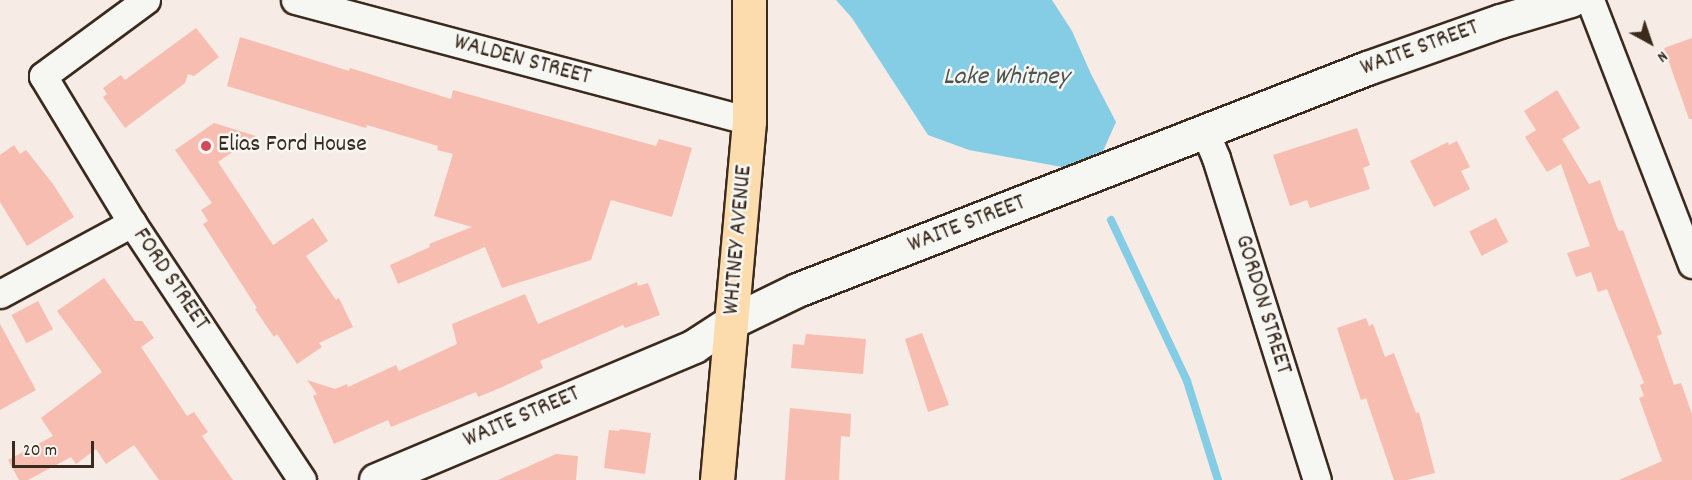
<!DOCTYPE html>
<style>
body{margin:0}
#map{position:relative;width:1692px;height:480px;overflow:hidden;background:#f6ebe5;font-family:Dekko,sans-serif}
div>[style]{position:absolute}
.water>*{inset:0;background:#84cde5}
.stream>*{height:8px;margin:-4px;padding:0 4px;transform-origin:4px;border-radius:4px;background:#84cde5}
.building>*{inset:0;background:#f7bdb0;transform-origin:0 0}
.roads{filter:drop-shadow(2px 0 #3b2a1e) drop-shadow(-2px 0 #3b2a1e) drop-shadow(0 2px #3b2a1e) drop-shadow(0 -2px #3b2a1e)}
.street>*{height:27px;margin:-13.5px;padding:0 13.5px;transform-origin:13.5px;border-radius:13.5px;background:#f6f6f2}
.secondary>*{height:33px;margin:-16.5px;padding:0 16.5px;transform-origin:16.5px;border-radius:16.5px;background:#f6f6f2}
.primary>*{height:33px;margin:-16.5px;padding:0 16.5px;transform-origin:16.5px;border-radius:16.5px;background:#fcdcac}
.dots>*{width:16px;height:16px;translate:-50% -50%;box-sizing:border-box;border:3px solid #f6f6f2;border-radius:50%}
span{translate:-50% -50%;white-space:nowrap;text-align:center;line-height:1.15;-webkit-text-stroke:5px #f6f6f2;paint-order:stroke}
.street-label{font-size:24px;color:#3b2a1e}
.poi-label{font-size:24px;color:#3b2a1e}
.left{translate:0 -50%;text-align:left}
.water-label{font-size:26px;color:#4d5350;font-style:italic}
.north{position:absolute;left:1620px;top:12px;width:60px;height:60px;-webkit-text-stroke:4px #f6f6f2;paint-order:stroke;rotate:140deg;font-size:16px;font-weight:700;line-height:24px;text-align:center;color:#3b2a1e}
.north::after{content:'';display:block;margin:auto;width:21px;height:27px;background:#3b2a1e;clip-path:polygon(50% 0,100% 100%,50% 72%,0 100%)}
.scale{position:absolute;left:12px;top:441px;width:82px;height:27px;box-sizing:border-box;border:3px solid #3b2a1e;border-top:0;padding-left:8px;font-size:18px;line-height:21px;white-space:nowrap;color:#3b2a1e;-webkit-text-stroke:4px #f6f6f2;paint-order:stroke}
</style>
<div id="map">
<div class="water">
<i style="clip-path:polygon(836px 0,1052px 0,1072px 31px,1091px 74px,1116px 122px,1103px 151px,1062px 167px,969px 150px,928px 135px,852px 18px)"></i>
</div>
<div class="stream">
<i style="left:1111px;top:220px;width:178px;rotate:64.7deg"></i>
<i style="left:1187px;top:381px;width:104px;rotate:72.6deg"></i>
</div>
<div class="building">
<i style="clip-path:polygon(196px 28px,219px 57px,194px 76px,188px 74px,185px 83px,125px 128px,103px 97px,107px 94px,103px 88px,121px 75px,125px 80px)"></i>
<i style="clip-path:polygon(240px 37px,349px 71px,350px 68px,451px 99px,453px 90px,656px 146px,659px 139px,692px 148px,672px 217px,611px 200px,591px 260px,502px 288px,485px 247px,398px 284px,390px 265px,430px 247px,429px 244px,472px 227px,434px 216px,453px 154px,437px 150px,438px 146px,367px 125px,366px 128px,227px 86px)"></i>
<i style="clip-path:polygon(1692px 38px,1692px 119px,1689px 119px,1664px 48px)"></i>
<i style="clip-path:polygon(1557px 90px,1580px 128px,1562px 139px,1589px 184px,1600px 180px,1616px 225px,1619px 231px,1623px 230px,1662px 334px,1657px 336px,1674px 385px,1681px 383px,1692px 414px,1692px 480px,1619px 480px,1662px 461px,1639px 398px,1644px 396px,1640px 385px,1644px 383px,1607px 289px,1598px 292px,1591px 272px,1576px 277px,1567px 253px,1590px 246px,1561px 164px,1547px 172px,1525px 137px,1536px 130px,1524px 111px)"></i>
<i style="clip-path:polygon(214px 123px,256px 136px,218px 162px,273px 245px,313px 218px,328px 241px,306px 256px,336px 300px,339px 298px,353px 327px,319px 343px,322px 347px,297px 364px,277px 334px,274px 337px,255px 309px,257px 308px,203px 224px,208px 221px,201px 210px,212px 203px,175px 150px)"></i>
<i style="clip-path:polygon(1357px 128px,1370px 165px,1363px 168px,1370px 189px,1310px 208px,1307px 200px,1290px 206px,1273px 155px)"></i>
<i style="clip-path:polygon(1457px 141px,1470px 167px,1461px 171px,1470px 189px,1434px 207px,1410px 161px,1448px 142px,1449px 145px)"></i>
<i style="clip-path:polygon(14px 145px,20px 154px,26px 150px,53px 184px,74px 217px,27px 246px,0 202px,0 155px)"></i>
<i style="left:1496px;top:218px;width:27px;height:30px;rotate:63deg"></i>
<i style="clip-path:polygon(104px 278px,135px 321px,142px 321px,154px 338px,141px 347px,187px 416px,194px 412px,208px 432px,202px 436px,233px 480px,159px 480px,134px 445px,106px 464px,96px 449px,76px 464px,71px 457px,28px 480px,19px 480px,8px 460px,53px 436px,41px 418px,102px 372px,57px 311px)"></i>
<i style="clip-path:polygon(637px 282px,638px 286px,648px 283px,660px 315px,625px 328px,623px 325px,540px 361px,543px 368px,500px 388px,478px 397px,476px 392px,391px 427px,388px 420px,334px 444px,313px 396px,317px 394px,307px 380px,335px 389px,347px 384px,348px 387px,396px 365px,399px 371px,457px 344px,452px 324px,525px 294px,538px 324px)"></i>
<i style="left:38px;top:301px;width:32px;height:30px;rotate:62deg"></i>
<i style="clip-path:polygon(1366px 318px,1369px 326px,1373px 324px,1385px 357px,1394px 353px,1416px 413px,1419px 412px,1435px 473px,1407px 480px,1394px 480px,1366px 398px,1361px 400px,1337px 328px)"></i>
<i style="clip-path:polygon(0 324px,36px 390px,0 410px)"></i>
<i style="clip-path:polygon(922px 333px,949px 405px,928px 412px,905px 339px)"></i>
<i style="clip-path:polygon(806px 334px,866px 339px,863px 374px,791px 368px,793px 344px,804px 345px)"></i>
<i style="clip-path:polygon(790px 408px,851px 414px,850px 437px,841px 436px,839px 480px,785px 480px)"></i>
<i style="clip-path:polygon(620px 429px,651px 433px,645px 474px,604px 468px,609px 430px,619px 431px)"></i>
<i style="clip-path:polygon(556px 454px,578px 456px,576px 480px,498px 480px)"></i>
</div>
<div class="roads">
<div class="street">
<i style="left:146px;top:0;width:128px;rotate:143.6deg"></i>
<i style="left:43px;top:76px;width:172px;rotate:58.8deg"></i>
<i style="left:132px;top:223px;width:308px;rotate:56.5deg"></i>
<i style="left:295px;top:0;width:470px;rotate:14.9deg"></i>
<i style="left:1590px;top:0;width:283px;rotate:68.9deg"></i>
<i style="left:1205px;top:132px;width:28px;rotate:67deg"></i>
<i style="left:1216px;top:158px;width:337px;rotate:72.6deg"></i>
<i style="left:0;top:294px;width:150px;rotate:-28.3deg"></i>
</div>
<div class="secondary">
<i style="left:376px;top:480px;width:345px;rotate:-22.8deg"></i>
<i style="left:694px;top:346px;width:44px;rotate:-33deg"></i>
<i style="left:731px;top:322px;width:73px;rotate:-25.9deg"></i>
<i style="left:797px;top:290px;width:612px;rotate:-21.28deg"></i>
<i style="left:1367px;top:68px;width:141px;rotate:-19.5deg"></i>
<i style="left:1500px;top:21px;width:74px;rotate:-16.5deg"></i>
</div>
<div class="primary">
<i style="left:717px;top:480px;width:360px;rotate:-84.9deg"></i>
<i style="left:749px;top:121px;width:121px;rotate:-90deg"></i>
</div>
</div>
<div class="dots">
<i style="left:206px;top:146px;background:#d1495b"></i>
</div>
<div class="street-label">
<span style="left:1420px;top:49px;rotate:-20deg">WAITE STREET</span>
<span style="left:522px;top:61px;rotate:15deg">WALDEN STREET</span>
<span style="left:967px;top:225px;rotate:-21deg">WAITE STREET</span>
<span style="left:739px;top:240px;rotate:-85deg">WHITNEY AVENUE</span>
<span style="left:170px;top:280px;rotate:56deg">FORD STREET</span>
<span style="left:1262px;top:305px;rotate:73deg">GORDON STREET</span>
<span style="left:522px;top:418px;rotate:-23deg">WAITE STREET</span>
</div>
<div class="poi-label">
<span class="left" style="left:218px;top:146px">Elias Ford House</span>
</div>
<div class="water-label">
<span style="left:1006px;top:78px">Lake Whitney</span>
</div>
<div class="north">N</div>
<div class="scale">20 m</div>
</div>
